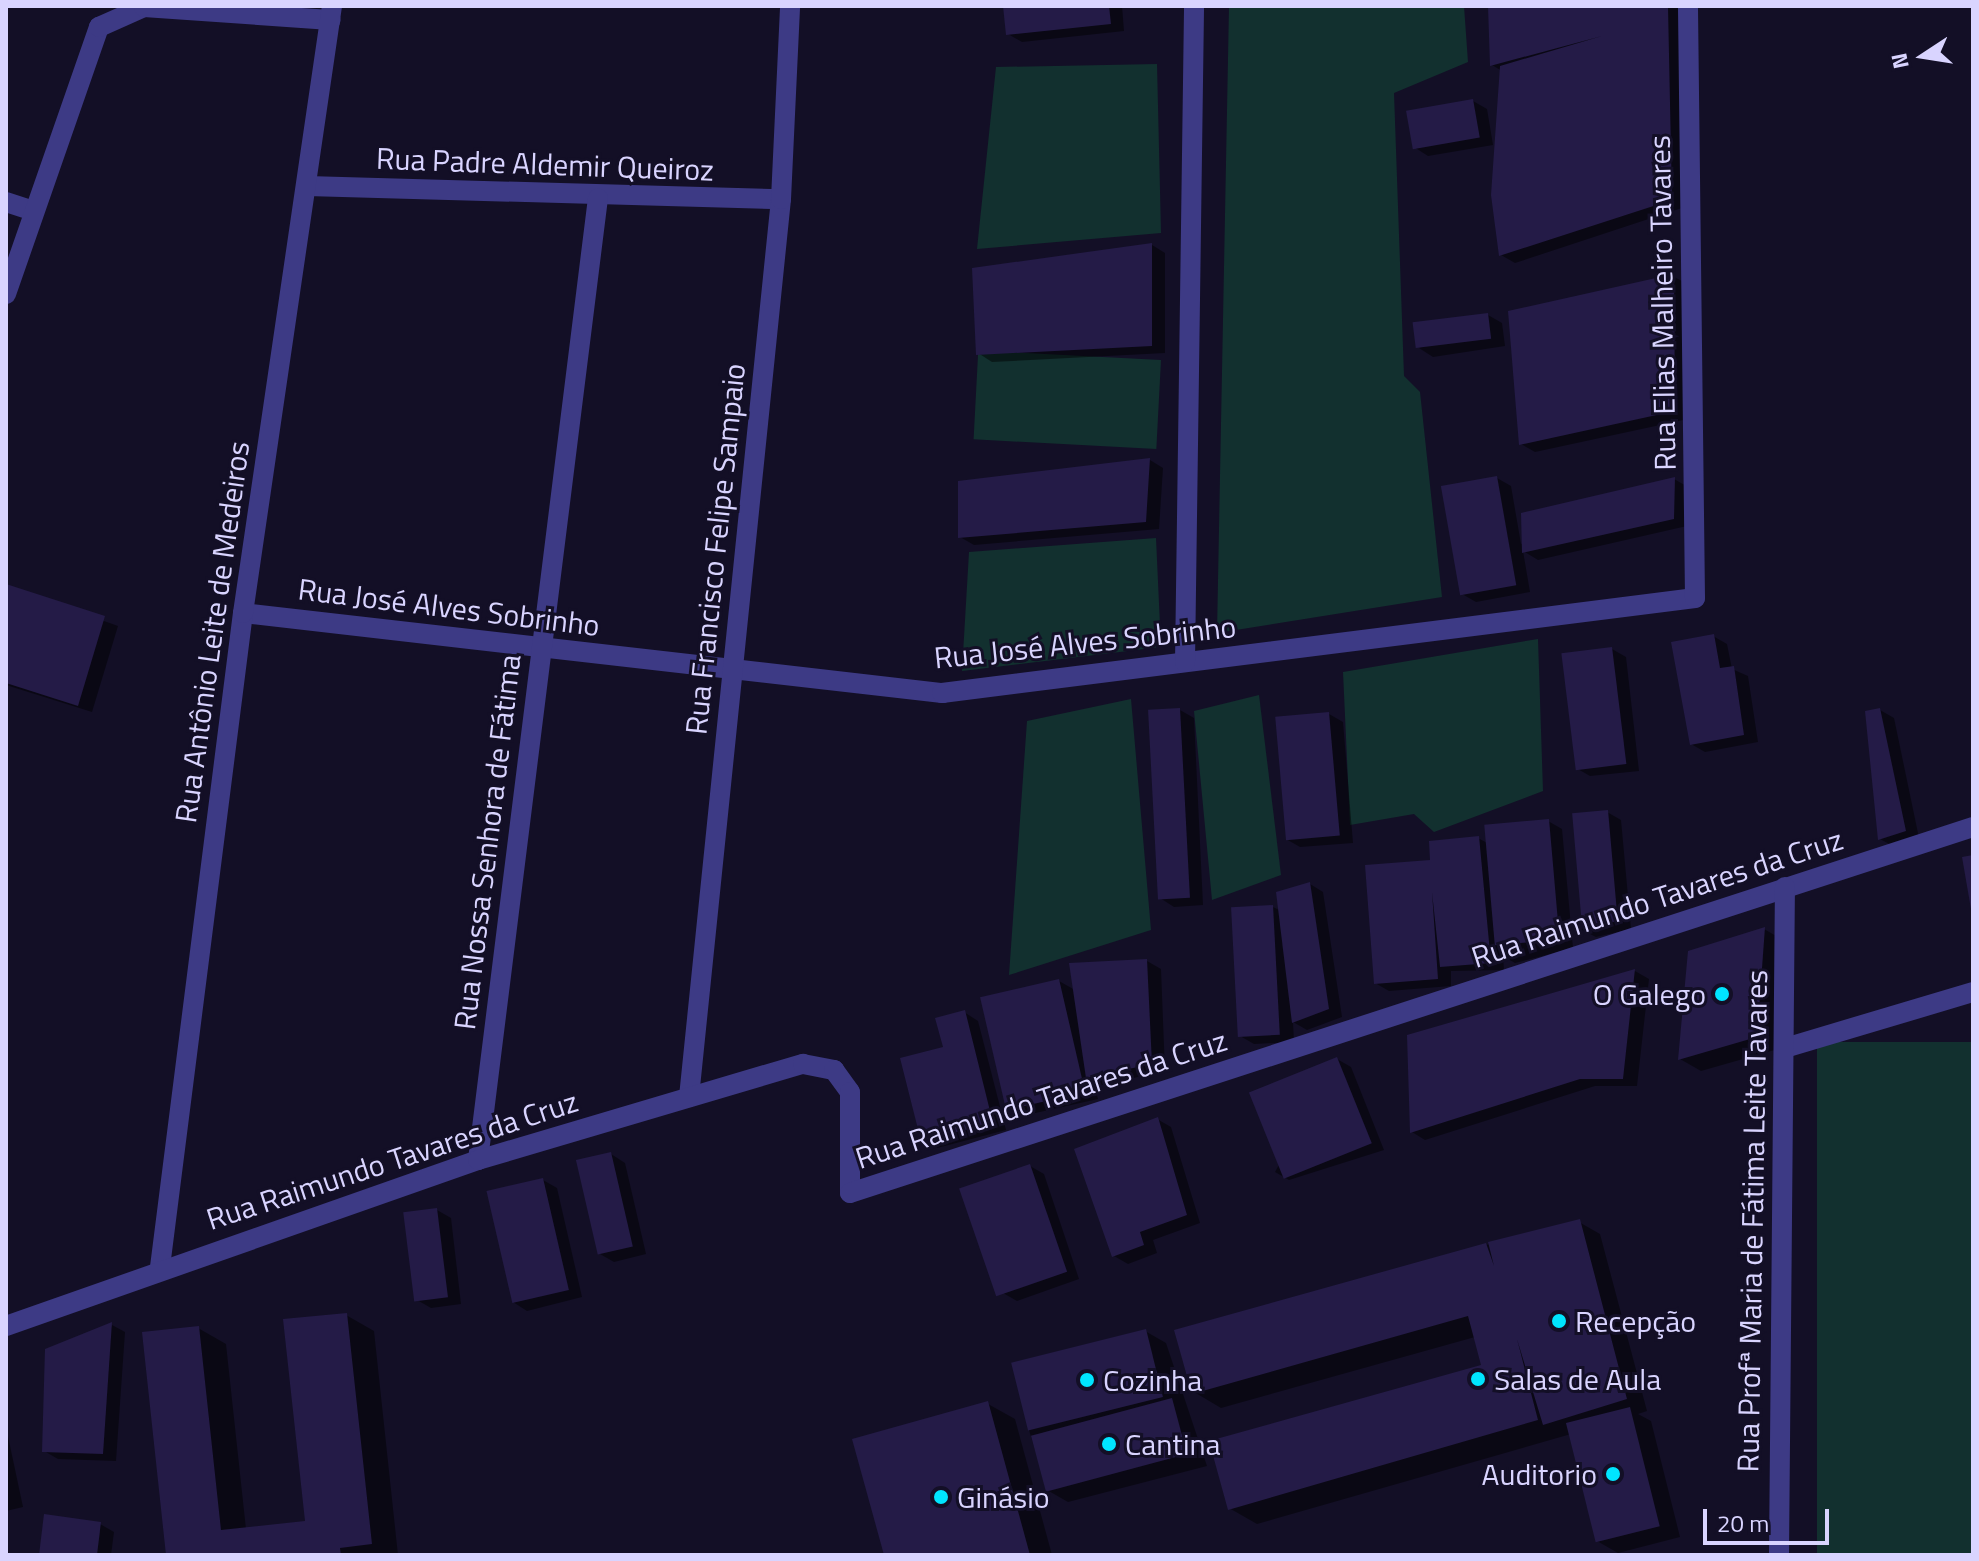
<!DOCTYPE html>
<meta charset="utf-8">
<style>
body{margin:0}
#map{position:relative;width:1979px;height:1561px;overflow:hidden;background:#130f26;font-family:"Titillium Web",sans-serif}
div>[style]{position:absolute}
.green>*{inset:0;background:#12302f;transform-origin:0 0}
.shadow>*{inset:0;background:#0007}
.building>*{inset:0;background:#241b47;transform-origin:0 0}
.street>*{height:20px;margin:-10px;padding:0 10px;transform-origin:10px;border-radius:10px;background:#3d3a85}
.dots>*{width:22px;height:22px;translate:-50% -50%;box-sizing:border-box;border:4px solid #130f26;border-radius:50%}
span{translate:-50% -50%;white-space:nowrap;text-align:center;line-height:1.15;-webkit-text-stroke:6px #130f26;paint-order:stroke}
.street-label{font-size:30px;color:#d9d4ff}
.poi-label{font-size:30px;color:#d9d4ff}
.right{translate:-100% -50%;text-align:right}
.left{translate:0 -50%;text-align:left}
.frame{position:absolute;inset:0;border:8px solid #d9d4ff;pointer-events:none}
.north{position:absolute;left:1883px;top:16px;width:80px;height:80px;-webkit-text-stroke:6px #130f26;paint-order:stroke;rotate:258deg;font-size:22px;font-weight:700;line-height:32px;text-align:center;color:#d9d4ff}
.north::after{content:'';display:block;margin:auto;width:28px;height:36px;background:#d9d4ff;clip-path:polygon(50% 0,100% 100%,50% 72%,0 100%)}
.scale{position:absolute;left:1703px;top:1509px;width:126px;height:36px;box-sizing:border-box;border:4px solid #d9d4ff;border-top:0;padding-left:10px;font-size:24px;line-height:28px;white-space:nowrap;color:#d9d4ff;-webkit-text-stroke:6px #130f26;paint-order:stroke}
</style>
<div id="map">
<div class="green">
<i style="clip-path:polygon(1229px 6px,1464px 6px,1468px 62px,1394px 93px,1404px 376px,1420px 392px,1442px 597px,1217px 633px)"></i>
<i style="clip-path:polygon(1157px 64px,1161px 233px,977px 249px,996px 67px)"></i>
<i style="left:1161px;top:360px;width:89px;height:183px;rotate:93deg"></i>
<i style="clip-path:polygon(1156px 538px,1161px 647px,962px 671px,969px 552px)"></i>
<i style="clip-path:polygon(1538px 639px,1543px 791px,1434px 832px,1414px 814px,1350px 825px,1343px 672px)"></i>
<i style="clip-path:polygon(1259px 695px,1281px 875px,1212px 900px,1194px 711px)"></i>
<i style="clip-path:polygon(1131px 699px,1151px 930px,1009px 975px,1027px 721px)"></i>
<i style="left:1973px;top:1042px;width:513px;height:156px;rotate:90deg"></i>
</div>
<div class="shadow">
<i style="clip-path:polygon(1005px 6px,1122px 6px,1124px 31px,1022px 42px,1008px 34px)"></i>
<i style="clip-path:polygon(1490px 6px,1682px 6px,1685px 207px,1515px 263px,1501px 255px,1502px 71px,1492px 65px)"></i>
<i style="clip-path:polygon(1473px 101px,1487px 109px,1493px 145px,1428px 156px,1414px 147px)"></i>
<i style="clip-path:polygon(1152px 245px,1165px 253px,1165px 353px,992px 362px,978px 353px)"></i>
<i style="clip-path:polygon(1674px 277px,1688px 284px,1688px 419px,1535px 452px,1521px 444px)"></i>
<i style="clip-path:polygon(1488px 315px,1502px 323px,1505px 346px,1433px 357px,1419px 348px)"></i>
<i style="clip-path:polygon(1150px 460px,1163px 468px,1159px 529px,974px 545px,960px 537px)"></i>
<i style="clip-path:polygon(1497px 478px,1511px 486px,1521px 544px,1674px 479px,1688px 487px,1687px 526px,1538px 560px,1523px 551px,1530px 592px,1476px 602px,1462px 594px)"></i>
<i style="clip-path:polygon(6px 586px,118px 626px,92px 712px,6px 685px)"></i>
<i style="clip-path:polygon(1713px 636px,1727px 644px,1732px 669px,1748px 676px,1758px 742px,1705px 752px,1691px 744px)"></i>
<i style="clip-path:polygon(1612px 649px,1626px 657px,1639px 771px,1590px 776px,1576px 768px)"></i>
<i style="clip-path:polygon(1180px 710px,1194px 718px,1203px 905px,1174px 907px,1160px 898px)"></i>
<i style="clip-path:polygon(1880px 710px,1894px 718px,1919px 838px,1893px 846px,1880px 839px)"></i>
<i style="clip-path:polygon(1329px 714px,1343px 722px,1353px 843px,1300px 847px,1286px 839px)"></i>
<i style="clip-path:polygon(1607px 812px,1621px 820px,1631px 929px,1596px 937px,1582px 930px)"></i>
<i style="clip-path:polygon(1548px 821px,1562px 829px,1573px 948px,1515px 963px,1503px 956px,1504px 970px,1451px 971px,1451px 986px,1389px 991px,1375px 983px,1432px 862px,1478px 838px,1489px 844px)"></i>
<i style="clip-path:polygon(1310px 884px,1323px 892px,1342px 1017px,1307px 1030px,1293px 1022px,1294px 1042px,1254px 1044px,1240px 1036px,1273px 907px,1281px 911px)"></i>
<i style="clip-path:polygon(1764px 929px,1785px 941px,1778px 1049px,1701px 1071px,1680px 1059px)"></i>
<i style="clip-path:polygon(1147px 961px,1161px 969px,1165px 1071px,1102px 1085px,1093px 1080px,1098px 1099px,1022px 1116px,1008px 1108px,1059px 981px,1075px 990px)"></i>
<i style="clip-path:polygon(1635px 971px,1649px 979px,1637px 1086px,1595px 1086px,1425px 1140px,1412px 1132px,1409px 1037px)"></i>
<i style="clip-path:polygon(964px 1012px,978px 1021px,1006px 1130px,937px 1148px,923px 1140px,945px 1048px)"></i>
<i style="clip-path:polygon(1337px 1059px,1351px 1067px,1384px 1150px,1289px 1180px,1275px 1172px)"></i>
<i style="clip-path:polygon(1157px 1119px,1171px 1127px,1200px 1223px,1153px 1240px,1157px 1253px,1128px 1264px,1114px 1256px)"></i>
<i style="clip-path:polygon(611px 1154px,625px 1163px,646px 1254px,614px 1262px,600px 1254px)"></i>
<i style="clip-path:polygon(1030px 1166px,1044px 1174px,1079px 1279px,1017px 1301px,1003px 1293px)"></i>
<i style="clip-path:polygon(543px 1180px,557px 1188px,582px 1297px,527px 1311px,513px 1302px)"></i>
<i style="clip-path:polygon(437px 1210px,451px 1218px,461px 1304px,431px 1308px,417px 1300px)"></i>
<i style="clip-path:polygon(1579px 1222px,1600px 1234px,1647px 1411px,1638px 1414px,1651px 1421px,1680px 1537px,1618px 1553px,1597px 1541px,1571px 1434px,1257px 1524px,1229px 1508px,1483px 1366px,1475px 1337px,1221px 1408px,1194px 1392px,1486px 1245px)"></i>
<i style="clip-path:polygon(346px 1315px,374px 1331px,398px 1555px,168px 1555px,198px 1328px,226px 1344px,246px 1529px,307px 1523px)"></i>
<i style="clip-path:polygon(112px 1325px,125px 1332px,116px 1461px,58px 1459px,44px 1451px)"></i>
<i style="clip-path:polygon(1145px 1331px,1166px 1343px,1207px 1466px,1068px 1502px,1047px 1490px,1029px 1430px)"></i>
<i style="clip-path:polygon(988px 1404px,1015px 1419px,1052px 1555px,886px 1555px)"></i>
<i style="clip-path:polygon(6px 1427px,23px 1507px,6px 1511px)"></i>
<i style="clip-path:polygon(100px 1524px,114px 1532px,111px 1555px,41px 1555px)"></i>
</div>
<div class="building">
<i style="clip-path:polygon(1003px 6px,1109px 6px,1111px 24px,1006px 35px)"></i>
<i style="clip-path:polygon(1488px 6px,1668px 6px,1672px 200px,1499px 256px,1491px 195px,1500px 66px,1602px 36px,1490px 66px)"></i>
<i style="left:1473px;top:99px;width:39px;height:68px;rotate:80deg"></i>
<i style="clip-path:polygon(1152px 243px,1152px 346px,976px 355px,972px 268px)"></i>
<i style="clip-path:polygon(1674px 274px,1675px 411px,1519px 445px,1508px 311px)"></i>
<i style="left:1488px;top:313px;width:26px;height:76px;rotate:83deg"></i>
<i style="clip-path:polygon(1150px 458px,1146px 522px,958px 538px,958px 481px)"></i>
<i style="left:1497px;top:476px;width:111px;height:57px;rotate:80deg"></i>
<i style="clip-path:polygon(1675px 477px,1674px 519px,1522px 553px,1521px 513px)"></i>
<i style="clip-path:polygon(6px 584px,105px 616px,78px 706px,6px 683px)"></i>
<i style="clip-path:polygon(1714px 634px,1720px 668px,1734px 666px,1744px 735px,1690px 745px,1671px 642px)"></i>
<i style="left:1612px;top:647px;width:118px;height:51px;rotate:83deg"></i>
<i style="left:1180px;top:708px;width:190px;height:32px;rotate:87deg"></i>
<i style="clip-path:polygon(1880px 708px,1906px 831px,1878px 840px,1865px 711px)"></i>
<i style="left:1329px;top:712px;width:124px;height:54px;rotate:85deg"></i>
<i style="left:1608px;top:810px;width:112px;height:36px;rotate:85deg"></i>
<i style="left:1549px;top:819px;width:121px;height:65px;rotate:85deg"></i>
<i style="clip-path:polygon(1479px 836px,1491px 963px,1440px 967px,1432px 892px,1438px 979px,1374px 984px,1365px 865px,1430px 860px,1429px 841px)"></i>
<i style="clip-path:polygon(1973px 855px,1973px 909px,1971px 909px,1962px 857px)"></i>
<i style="clip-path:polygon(1310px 882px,1329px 1009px,1292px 1023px,1276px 892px)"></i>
<i style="left:1273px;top:905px;width:130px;height:42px;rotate:87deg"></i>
<i style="clip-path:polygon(1765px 927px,1757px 1037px,1678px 1060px,1688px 951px)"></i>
<i style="clip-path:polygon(1147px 959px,1152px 1064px,1086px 1078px,1069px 963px)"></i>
<i style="clip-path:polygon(1635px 969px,1623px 1079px,1580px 1079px,1410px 1133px,1407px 1035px)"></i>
<i style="left:1059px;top:979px;width:116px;height:81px;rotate:77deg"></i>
<i style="clip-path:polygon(965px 1010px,993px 1123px,921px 1141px,900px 1058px,943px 1047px,935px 1018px)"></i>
<i style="left:1337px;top:1057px;width:93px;height:95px;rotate:68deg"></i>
<i style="clip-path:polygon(1158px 1117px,1187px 1215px,1140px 1232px,1144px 1245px,1112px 1257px,1074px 1149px)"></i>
<i style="left:611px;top:1152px;width:97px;height:36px;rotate:77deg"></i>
<i style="left:1030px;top:1164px;width:114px;height:75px;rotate:71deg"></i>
<i style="left:543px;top:1178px;width:115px;height:58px;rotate:77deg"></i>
<i style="left:437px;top:1208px;width:90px;height:34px;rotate:83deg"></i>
<i style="clip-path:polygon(1580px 1219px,1627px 1399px,1543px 1425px,1517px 1339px,1538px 1420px,1228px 1510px,1209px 1441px,1481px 1365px,1468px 1316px,1192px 1394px,1174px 1330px,1486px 1243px,1494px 1266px,1488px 1242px)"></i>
<i style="clip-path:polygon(347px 1313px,372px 1544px,340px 1548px,341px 1555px,166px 1555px,142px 1332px,199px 1326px,221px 1530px,305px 1521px,283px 1319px)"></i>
<i style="clip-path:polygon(112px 1322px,103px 1454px,42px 1452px,45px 1349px)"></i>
<i style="left:1146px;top:1329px;width:70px;height:139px;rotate:76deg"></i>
<i style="left:1172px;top:1398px;width:58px;height:146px;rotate:75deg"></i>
<i style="clip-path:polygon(988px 1401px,1030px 1555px,884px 1555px,852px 1439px)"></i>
<i style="left:1630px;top:1407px;width:123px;height:66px;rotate:76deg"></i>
<i style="clip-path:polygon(44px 1514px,101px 1522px,97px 1555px,39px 1555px)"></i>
</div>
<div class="street">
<i style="left:307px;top:186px;width:474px;rotate:1.6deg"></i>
<i style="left:6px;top:202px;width:29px;rotate:18deg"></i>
<i style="left:6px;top:294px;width:283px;rotate:-70.8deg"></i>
<i style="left:99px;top:27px;width:49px;rotate:-24deg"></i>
<i style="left:144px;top:7px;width:187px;rotate:4deg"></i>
<i style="left:243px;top:613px;width:704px;rotate:6.53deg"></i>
<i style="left:942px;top:693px;width:759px;rotate:-7.19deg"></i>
<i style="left:1695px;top:598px;width:592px;rotate:-90.68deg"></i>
<i style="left:1185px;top:662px;width:656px;rotate:-89.21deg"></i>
<i style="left:1785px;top:1048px;width:196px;rotate:-16.6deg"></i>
<i style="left:689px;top:1097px;width:903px;rotate:-84.15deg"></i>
<i style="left:781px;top:199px;width:193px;rotate:-87.3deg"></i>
<i style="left:478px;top:1160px;width:969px;rotate:-82.89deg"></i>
<i style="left:160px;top:1267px;width:659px;rotate:-82.77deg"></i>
<i style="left:243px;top:613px;width:613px;rotate:-81.66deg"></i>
<i style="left:6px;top:1326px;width:500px;rotate:-19.38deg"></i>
<i style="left:478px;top:1160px;width:339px;rotate:-16.5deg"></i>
<i style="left:803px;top:1064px;width:32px;rotate:11deg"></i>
<i style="left:834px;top:1070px;width:27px;rotate:54deg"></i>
<i style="left:850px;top:1092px;width:101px;rotate:90deg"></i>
<i style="left:850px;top:1193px;width:1181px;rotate:-18.05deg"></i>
<i style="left:1779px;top:1555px;width:668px;rotate:-89.49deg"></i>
</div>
<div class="dots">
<i style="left:1722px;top:994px;background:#00e5ff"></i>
<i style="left:1559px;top:1321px;background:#00e5ff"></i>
<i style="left:1478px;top:1379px;background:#00e5ff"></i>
<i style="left:1087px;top:1380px;background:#00e5ff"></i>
<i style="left:1109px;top:1444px;background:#00e5ff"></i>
<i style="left:1613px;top:1474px;background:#00e5ff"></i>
<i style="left:941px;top:1497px;background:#00e5ff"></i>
</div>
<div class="street-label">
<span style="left:545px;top:164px;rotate:2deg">Rua Padre Aldemir Queiroz</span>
<span style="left:1662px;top:303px;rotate:-91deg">Rua Elias Malheiro Tavares</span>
<span style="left:715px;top:549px;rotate:-84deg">Rua Francisco Felipe Sampaio</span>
<span style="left:449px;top:607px;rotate:7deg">Rua José Alves Sobrinho</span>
<span style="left:212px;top:632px;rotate:-82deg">Rua Antônio Leite de Medeiros</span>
<span style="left:1085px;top:642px;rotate:-6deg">Rua José Alves Sobrinho</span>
<span style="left:487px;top:842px;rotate:-83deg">Rua Nossa Senhora de Fátima</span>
<span style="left:1657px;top:898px;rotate:-18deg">Rua Raimundo Tavares da Cruz</span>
<span style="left:1041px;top:1099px;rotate:-18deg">Rua Raimundo Tavares da Cruz</span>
<span style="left:392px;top:1160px;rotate:-18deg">Rua Raimundo Tavares da Cruz</span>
<span style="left:1752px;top:1221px;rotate:-89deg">Rua Profª Maria de Fátima Leite Tavares</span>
</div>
<div class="poi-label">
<span class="right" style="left:1706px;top:994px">O Galego</span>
<span class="left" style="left:1575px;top:1321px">Recepção</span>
<span class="left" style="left:1494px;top:1379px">Salas de Aula</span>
<span class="left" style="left:1103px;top:1380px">Cozinha</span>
<span class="left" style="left:1125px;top:1444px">Cantina</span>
<span class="right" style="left:1597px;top:1474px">Auditorio</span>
<span class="left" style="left:957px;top:1497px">Ginásio</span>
</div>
<div class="frame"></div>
<div class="north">N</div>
<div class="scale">20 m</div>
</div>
